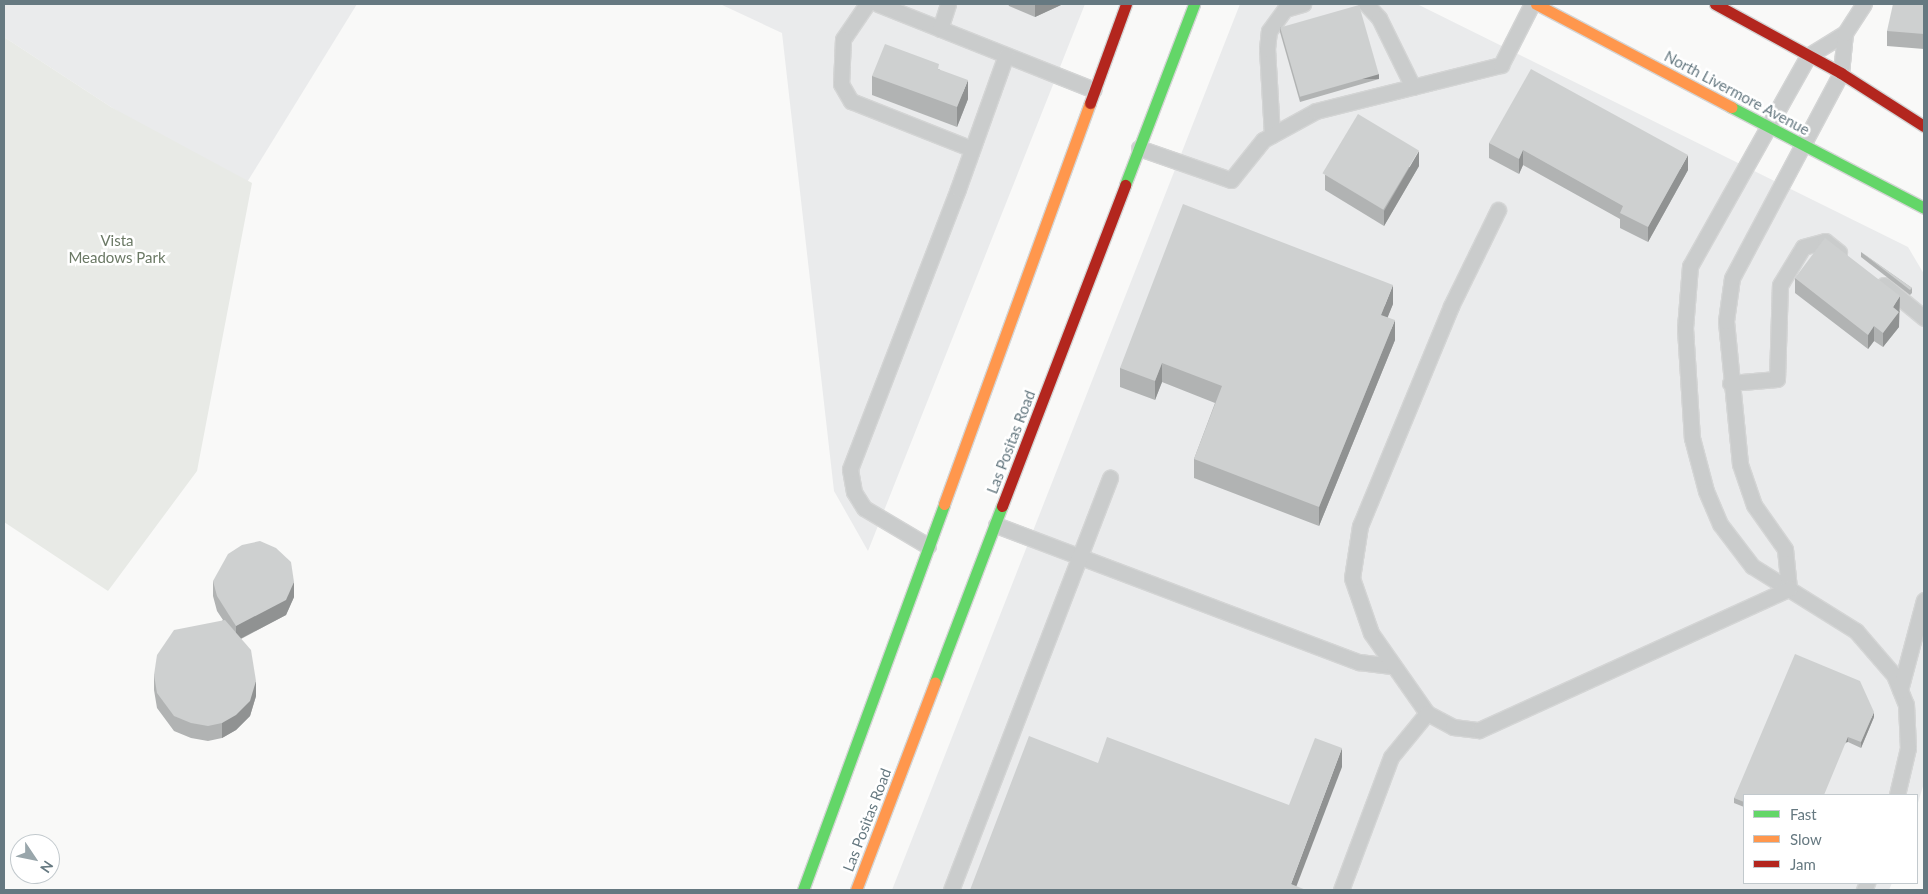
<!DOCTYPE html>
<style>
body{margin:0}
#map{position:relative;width:1928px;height:894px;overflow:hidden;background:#f9f9f8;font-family:Lato,sans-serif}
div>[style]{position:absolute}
.built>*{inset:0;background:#eaebec}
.green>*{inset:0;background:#e8eae6}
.roads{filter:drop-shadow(1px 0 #d4d5d5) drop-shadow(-1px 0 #d4d5d5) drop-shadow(0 1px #d4d5d5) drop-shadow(0 -1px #d4d5d5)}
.lane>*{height:15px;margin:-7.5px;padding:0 7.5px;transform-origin:7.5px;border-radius:7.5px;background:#cacccc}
.fast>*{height:11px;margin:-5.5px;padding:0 5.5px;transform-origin:5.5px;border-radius:5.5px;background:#63d668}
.slow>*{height:11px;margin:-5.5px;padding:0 5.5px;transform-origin:5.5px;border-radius:5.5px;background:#ff974d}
.jam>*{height:11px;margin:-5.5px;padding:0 5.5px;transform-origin:5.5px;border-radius:5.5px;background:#b3261e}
.wall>*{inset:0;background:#b1b3b3}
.shaded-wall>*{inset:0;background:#909292;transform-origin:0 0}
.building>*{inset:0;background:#ced0d0;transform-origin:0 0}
span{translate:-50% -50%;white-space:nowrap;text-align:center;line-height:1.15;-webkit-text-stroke:5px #fff;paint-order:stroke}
.street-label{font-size:15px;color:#667981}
.park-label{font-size:15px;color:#6b7965}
.frame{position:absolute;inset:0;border:5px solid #667981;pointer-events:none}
.legend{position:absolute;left:1743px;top:794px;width:175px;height:90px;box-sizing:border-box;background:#fff;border:1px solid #c2c9cd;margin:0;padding:6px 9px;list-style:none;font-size:15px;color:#667981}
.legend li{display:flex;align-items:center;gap:10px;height:25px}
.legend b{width:25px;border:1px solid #c2c9cd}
.north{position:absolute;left:10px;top:834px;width:50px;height:50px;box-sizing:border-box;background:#fff;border:1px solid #c2c9cd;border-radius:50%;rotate:124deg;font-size:14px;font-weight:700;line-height:20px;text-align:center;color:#667981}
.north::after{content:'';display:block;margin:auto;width:18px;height:22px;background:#99a6ab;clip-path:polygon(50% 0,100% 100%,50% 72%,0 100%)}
</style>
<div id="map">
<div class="built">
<i style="clip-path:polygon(4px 4px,357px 4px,241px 192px,4px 37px)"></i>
<i style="clip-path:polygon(720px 4px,1085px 4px,868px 551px,834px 491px,782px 33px)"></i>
<i style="clip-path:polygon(1240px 4px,1417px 4px,1908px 247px,1924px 274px,1924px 783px,1917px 806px,1917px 795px,1744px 795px,1744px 883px,1892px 883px,1889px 890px,892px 890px)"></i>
</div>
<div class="green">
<i style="clip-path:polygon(4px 37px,111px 107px,252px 183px,197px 471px,108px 591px,4px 522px)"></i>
</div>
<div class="roads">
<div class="lane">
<i style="left:867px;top:4px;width:42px;rotate:124.4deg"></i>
<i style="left:843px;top:39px;width:45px;rotate:92.5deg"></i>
<i style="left:841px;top:84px;width:20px;rotate:60deg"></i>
<i style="left:851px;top:101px;width:130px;rotate:21.6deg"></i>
<i style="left:878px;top:4px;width:232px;rotate:21.7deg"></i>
<i style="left:1366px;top:4px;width:19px;rotate:47deg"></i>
<i style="left:1379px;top:18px;width:77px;rotate:63.8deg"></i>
<i style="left:940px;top:29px;width:26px;rotate:-72deg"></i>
<i style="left:1845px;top:33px;width:44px;rotate:148.1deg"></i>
<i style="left:1808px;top:56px;width:241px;rotate:119.3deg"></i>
<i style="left:1690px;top:266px;width:62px;rotate:94.6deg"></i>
<i style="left:1685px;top:328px;width:110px;rotate:86.4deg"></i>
<i style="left:1692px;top:438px;width:55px;rotate:75.2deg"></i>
<i style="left:1706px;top:491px;width:36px;rotate:67deg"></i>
<i style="left:1720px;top:524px;width:53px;rotate:52.7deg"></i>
<i style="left:1752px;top:566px;width:123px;rotate:32deg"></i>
<i style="left:1856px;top:631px;width:58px;rotate:49.2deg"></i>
<i style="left:1894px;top:675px;width:31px;rotate:68deg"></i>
<i style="left:1906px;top:704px;width:44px;rotate:87.4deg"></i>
<i style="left:1908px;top:748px;width:48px;rotate:103.2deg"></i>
<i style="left:1272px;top:135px;width:86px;rotate:-93.3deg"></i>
<i style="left:1267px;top:49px;width:18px;rotate:-84deg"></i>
<i style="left:1269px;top:31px;width:27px;rotate:-54deg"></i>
<i style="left:1285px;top:9px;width:19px;rotate:-16deg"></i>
<i style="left:1139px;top:148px;width:97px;rotate:19.2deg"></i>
<i style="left:1231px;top:180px;width:51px;rotate:-51.3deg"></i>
<i style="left:1263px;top:140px;width:60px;rotate:-28.7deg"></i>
<i style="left:1316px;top:111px;width:191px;rotate:-14deg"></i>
<i style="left:1501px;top:65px;width:68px;rotate:-63.1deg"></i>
<i style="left:1884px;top:285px;width:52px;rotate:39.5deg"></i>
<i style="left:1730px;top:383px;width:47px;rotate:-4.9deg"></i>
<i style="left:1777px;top:379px;width:94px;rotate:-88.2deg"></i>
<i style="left:1780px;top:285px;width:44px;rotate:-58.8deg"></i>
<i style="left:1803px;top:247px;width:23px;rotate:-15deg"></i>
<i style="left:1825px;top:241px;width:18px;rotate:38deg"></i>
<i style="left:996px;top:525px;width:388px;rotate:20.7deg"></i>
<i style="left:1359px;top:662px;width:35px;rotate:7deg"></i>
<i style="left:928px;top:546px;width:74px;rotate:-149.3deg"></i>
<i style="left:864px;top:508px;width:19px;rotate:-122deg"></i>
<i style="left:854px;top:492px;width:23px;rotate:-100deg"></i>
<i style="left:850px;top:469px;width:300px;rotate:-68.9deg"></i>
<i style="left:958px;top:189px;width:142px;rotate:-70.3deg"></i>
<i style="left:1789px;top:589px;width:40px;rotate:-95.7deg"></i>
<i style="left:1785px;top:549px;width:54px;rotate:-125.2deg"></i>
<i style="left:1754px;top:505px;width:43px;rotate:-108.9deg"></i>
<i style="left:1740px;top:464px;width:144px;rotate:-95.6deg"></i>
<i style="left:1726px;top:321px;width:43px;rotate:-82.1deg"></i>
<i style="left:1732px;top:278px;width:232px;rotate:-62deg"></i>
<i style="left:1841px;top:73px;width:40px;rotate:-84.3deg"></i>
<i style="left:1845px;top:33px;width:35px;rotate:-57deg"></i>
<i style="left:1900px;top:690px;width:93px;rotate:-75.1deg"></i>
<i style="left:1427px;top:713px;width:98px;rotate:-125deg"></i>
<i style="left:1371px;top:633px;width:58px;rotate:-109.1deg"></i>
<i style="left:1352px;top:578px;width:53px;rotate:-81.3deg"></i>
<i style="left:1360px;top:526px;width:238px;rotate:-67.5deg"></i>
<i style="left:1451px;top:306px;width:107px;rotate:-63.9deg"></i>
<i style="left:951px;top:890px;width:442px;rotate:-68.9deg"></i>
<i style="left:1341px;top:890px;width:142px;rotate:-69.4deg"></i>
<i style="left:1391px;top:757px;width:57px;rotate:-50.7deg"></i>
<i style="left:1427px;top:713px;width:30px;rotate:28deg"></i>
<i style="left:1453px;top:727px;width:26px;rotate:7deg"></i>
<i style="left:1479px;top:730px;width:341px;rotate:-24.5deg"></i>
<i style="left:1864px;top:890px;width:8px;rotate:-67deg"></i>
</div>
<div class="fast">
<i style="left:1731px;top:107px;width:218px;rotate:27.6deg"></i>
<i style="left:1125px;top:185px;width:194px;rotate:-69.1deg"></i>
<i style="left:935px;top:682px;width:188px;rotate:-69.2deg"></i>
<i style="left:803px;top:890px;width:411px;rotate:-69.9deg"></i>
</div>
<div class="slow">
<i style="left:1536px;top:4px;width:221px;rotate:27.8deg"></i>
<i style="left:944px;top:504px;width:427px;rotate:-70deg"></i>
<i style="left:856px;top:890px;width:222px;rotate:-69.2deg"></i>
</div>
<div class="jam">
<i style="left:1715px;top:4px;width:144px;rotate:28.7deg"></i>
<i style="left:1841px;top:73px;width:98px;rotate:32.6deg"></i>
<i style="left:1090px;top:103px;width:105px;rotate:-70deg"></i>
<i style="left:1002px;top:506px;width:344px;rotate:-69deg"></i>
</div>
</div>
<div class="wall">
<i style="clip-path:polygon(1008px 4px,1062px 4px,1061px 5px,1035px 17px,1009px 6px)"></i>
<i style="clip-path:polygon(1924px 4px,1924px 49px,1887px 46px,1887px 31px)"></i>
<i style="clip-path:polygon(1280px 27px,1379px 79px,1300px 102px,1280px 32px)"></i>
<i style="clip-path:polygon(939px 69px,968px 99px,957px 127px,872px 95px,872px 76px)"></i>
<i style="clip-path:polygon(1489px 143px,1688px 170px,1648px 242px,1620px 228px,1620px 219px,1523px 165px,1519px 174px,1489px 158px)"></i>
<i style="clip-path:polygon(1419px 166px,1384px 226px,1325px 190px,1325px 175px)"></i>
<i style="clip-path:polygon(1861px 252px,1912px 288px,1912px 293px,1910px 295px,1861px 257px)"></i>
<i style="clip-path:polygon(1795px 278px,1900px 311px,1899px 313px,1899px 327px,1883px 347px,1874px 341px,1868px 349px,1795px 293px)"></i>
<i style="clip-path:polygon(1393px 304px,1387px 318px,1395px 340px,1319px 526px,1194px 478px,1194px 459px,1215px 403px,1162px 382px,1155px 400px,1120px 387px,1120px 368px)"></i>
<i style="clip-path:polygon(213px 581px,294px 597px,286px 615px,241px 639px,256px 696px,250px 716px,236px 730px,222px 738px,208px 741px,191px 738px,174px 731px,157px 708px,154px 690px,154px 675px,223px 620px,217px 611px,213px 596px)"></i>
<i style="clip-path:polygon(1874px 717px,1861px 748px,1848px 742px,1744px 795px,1744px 807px,1734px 803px,1734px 798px)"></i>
</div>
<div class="shaded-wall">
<i style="clip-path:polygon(1035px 4px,1062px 4px,1061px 5px,1035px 17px)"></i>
<i style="left:1379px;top:74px;width:5px;height:82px;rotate:90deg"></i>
<i style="clip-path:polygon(968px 80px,968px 99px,957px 127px,957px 107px)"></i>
<i style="clip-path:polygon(1523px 150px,1523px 165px,1519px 174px,1519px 159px)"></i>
<i style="clip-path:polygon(1419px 151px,1419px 166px,1384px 226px,1384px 211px)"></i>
<i style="clip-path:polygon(1688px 155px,1688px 170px,1648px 242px,1648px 227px)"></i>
<i style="clip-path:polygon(1393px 285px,1393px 304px,1381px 334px,1381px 315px)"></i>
<i style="clip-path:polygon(1900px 296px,1899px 327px,1883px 347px,1883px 333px,1893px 307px)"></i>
<i style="clip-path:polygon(1395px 320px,1395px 340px,1319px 526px,1319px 507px)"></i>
<i style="clip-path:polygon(1874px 326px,1874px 341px,1868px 349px,1868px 335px)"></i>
<i style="clip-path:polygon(1162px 363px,1162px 382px,1155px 400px,1155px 381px)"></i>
<i style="clip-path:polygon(294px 582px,294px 597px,286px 615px,236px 641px,236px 626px)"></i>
<i style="clip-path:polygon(256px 681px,256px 696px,250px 716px,236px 730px,222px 738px,222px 723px)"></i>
<i style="clip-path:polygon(1874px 712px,1874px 717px,1861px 748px,1861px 742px)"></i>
<i style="left:1848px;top:737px;width:5px;height:63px;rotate:90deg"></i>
<i style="clip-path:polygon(1342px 748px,1342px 767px,1295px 890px,1291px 884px)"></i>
</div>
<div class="building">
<i style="clip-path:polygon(1893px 4px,1924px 4px,1924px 34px,1887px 31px)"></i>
<i style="left:1359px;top:5px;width:72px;height:82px;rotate:74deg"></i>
<i style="clip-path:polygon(885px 44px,939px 64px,938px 69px,968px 80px,957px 107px,872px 76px)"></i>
<i style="clip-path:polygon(1531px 69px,1688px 155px,1648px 227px,1620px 213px,1623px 206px,1523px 150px,1519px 159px,1489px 143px)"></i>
<i style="left:1358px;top:114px;width:71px;height:69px;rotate:31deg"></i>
<i style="clip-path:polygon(1183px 204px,1393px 285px,1381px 315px,1395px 320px,1319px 507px,1194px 459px,1222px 386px,1162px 363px,1155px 381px,1120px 368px)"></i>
<i style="clip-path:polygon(1825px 238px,1900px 296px,1893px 307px,1899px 312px,1883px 333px,1874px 326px,1868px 335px,1795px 278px)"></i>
<i style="clip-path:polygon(1861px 252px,1912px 288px,1910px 290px)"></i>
<i style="clip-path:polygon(260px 541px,276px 548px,291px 562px,294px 582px,286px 600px,236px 626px,217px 596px,213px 581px,228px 554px,242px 545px)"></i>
<i style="clip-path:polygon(225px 620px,251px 650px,256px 681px,250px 701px,236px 715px,222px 723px,208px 726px,191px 723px,174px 716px,157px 693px,154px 675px,157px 655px,174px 630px)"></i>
<i style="clip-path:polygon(1795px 654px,1860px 681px,1874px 712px,1861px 742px,1848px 737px,1824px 795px,1744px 795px,1744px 802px,1734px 798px)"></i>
<i style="clip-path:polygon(1029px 736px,1098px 763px,1107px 737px,1289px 805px,1315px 738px,1342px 748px,1291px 884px,1306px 890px,970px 890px)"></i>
</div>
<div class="street-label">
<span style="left:1737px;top:93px;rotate:28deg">North Livermore Avenue</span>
<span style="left:1011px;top:442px;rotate:-69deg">Las Positas Road</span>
<span style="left:867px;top:820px;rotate:-69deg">Las Positas Road</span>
</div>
<div class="park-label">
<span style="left:117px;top:249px">Vista<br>Meadows Park</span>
</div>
<div class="frame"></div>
<ul class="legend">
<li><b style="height:6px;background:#63d668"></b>Fast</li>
<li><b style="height:6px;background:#ff974d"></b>Slow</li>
<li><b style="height:6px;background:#b3261e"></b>Jam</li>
</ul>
<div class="north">N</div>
</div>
